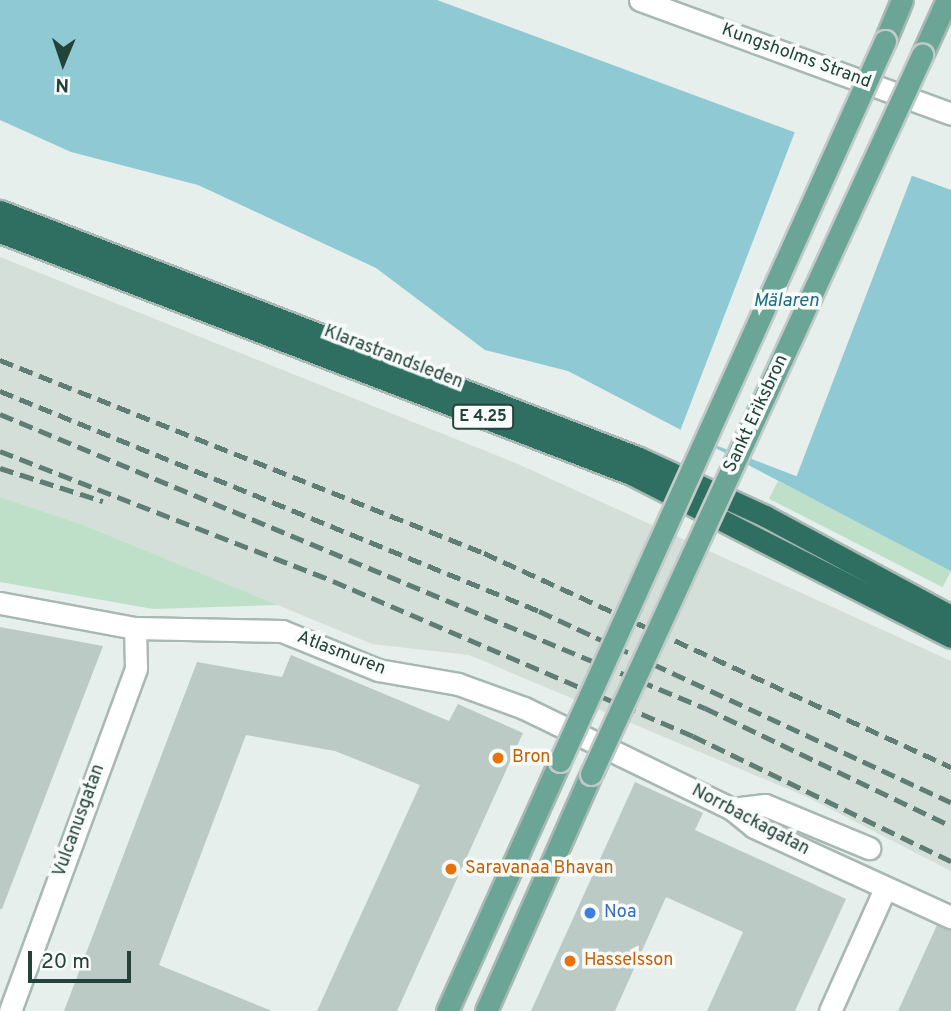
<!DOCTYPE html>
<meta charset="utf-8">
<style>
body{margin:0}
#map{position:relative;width:951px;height:1011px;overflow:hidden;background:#e6efeb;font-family:Overpass,sans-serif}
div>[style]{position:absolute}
.built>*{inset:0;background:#d4dfda}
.green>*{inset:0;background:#bfe0c8;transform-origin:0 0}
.water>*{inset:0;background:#8ec9d4}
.pier>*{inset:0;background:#e6efeb;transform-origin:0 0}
.building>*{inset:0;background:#bbcac4}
.roads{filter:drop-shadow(2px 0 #a8b8b2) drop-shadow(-2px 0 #a8b8b2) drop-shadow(0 2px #a8b8b2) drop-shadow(0 -2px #a8b8b2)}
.minor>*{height:21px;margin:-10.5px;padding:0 10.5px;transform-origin:10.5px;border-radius:10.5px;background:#fff}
.major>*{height:21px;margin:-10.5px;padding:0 10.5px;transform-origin:10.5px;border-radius:10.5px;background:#6aa596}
.highway>*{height:21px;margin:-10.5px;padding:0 10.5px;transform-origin:10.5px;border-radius:10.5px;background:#2f6f62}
.rail>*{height:5px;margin-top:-2.5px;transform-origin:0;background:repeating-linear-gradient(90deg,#5f7d75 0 14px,transparent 0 21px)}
.bridges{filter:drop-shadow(2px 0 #c2cac8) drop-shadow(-2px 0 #c2cac8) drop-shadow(0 2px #c2cac8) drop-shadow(0 -2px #c2cac8)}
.major-bridge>*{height:21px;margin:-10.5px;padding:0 10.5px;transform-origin:10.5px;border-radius:10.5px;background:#6aa596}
.dots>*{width:19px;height:19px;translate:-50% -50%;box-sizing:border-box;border:4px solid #f7fbf9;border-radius:50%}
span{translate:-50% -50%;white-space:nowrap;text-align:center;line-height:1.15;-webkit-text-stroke:7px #f7fbf9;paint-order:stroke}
.shield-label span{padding:2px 5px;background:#f7fbf9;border:2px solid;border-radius:5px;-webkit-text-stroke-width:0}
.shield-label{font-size:16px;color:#24423a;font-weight:700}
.street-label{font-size:18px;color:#24423a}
.food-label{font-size:18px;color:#c56008}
.left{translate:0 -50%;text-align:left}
.shop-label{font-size:18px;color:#366cbe}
.water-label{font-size:19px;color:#1c6f80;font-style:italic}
.north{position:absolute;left:28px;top:28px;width:70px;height:70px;-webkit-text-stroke:5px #f7fbf9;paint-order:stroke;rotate:182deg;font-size:19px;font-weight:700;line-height:28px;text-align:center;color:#24423a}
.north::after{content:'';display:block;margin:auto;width:24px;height:32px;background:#24423a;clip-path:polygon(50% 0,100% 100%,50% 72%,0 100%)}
.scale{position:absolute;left:28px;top:951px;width:103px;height:32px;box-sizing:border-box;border:4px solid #24423a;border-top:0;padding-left:9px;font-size:21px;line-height:24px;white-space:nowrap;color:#24423a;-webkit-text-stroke:5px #f7fbf9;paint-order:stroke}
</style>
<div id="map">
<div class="built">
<i style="clip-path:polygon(0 257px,518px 464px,951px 661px,951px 871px,807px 797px,469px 655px,372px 644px,81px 524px,0 497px)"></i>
</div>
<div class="green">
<i style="left:778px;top:481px;width:195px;height:20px;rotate:27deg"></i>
<i style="clip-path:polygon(0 497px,81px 524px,278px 605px,153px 609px,0 582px)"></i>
</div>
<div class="water">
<i style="clip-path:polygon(0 0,437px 0,951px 190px,951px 571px,568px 371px,485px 350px,376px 268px,198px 185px,71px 152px,0 120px)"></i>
</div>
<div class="pier">
<i style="left:796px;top:129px;width:125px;height:324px;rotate:21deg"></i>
</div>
<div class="building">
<i style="clip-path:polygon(0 627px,103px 646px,2px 909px,0 909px)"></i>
<i style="clip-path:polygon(291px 655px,449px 721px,458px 704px,523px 733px,397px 1011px,317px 1011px,420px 785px,335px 751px,246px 735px,159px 965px,272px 1011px,64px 1011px,197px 662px,282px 677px)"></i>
<i style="clip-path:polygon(635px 782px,703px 813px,695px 830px,846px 899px,795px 1011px,707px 1011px,743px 932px,666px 897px,615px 1011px,531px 1011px)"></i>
<i style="clip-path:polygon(937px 925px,951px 930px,951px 1011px,898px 1011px)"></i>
</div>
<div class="roads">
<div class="minor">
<i style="left:640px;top:0;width:331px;rotate:20.1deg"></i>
<i style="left:0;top:603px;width:137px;rotate:10.5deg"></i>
<i style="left:135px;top:628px;width:147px;rotate:1.2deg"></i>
<i style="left:282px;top:631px;width:104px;rotate:22.1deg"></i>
<i style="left:378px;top:670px;width:81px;rotate:9.9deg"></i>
<i style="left:458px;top:684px;width:70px;rotate:20deg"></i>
<i style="left:524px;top:708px;width:231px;rotate:25.9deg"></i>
<i style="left:732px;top:809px;width:28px;rotate:39deg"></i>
<i style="left:754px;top:827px;width:217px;rotate:24.6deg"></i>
<i style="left:732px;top:809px;width:33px;rotate:-7deg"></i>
<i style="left:765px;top:805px;width:113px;rotate:22.5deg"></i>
<i style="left:10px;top:1011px;width:365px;rotate:-69.8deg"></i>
<i style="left:136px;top:668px;width:40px;rotate:-91.4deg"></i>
<i style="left:830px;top:1011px;width:132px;rotate:-65.8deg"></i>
</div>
<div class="major">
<i style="left:885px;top:41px;width:44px;rotate:-67.5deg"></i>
<i style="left:922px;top:55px;width:60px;rotate:-65.6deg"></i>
<i style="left:447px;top:1011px;width:274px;rotate:-65.7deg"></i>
<i style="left:486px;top:1011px;width:259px;rotate:-66.1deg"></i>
</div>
<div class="highway">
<i style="left:0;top:211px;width:685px;rotate:21.13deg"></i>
<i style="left:639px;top:458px;width:139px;rotate:24.7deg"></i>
<i style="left:765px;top:516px;width:211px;rotate:28.3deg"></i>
<i style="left:0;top:232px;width:676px;rotate:20.98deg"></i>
<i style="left:631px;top:474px;width:359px;rotate:27deg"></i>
</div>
</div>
<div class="rail">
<i style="left:0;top:360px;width:521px;rotate:21.74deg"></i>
<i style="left:484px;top:553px;width:514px;rotate:24.62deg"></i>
<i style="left:0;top:391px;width:582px;rotate:22.2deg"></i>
<i style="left:539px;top:611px;width:454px;rotate:24.9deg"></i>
<i style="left:0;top:414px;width:764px;rotate:22.64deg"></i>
<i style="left:705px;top:708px;width:273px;rotate:25.6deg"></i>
<i style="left:0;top:451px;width:357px;rotate:21.3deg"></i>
<i style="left:333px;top:581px;width:392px;rotate:23.3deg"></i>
<i style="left:693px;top:736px;width:287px;rotate:25.9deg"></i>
<i style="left:0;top:468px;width:108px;rotate:17.8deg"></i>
<i style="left:553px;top:756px;width:786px;rotate:-64.87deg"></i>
<i style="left:602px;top:777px;width:787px;rotate:-66.4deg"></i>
</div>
<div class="bridges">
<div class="major-bridge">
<i style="left:560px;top:761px;width:790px;rotate:-65.71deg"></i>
<i style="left:591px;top:774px;width:792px;rotate:-65.28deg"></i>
</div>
</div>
<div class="dots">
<i style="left:498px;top:758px;background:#e8710a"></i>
<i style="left:451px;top:869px;background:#e8710a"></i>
<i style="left:590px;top:913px;background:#3f7fe0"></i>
<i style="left:570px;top:961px;background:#e8710a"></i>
</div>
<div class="shield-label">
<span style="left:483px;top:417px">E 4.25</span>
</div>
<div class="street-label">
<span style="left:796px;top:57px;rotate:20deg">Kungsholms Strand</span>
<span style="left:393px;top:358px;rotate:21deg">Klarastrandsleden</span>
<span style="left:757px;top:414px;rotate:-65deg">Sankt Eriksbron</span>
<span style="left:341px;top:654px;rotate:21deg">Atlasmuren</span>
<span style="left:80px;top:821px;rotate:-70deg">Vulcanusgatan</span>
<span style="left:750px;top:821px;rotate:28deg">Norrbackagatan</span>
</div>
<div class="food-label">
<span class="left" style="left:512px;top:758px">Bron</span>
<span class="left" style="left:465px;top:869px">Saravanaa Bhavan</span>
<span class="left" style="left:584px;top:961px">Hasselsson</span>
</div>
<div class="shop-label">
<span class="left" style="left:604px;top:913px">Noa</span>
</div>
<div class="water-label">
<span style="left:786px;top:302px">Mälaren</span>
</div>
<div class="north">N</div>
<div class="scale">20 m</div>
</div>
